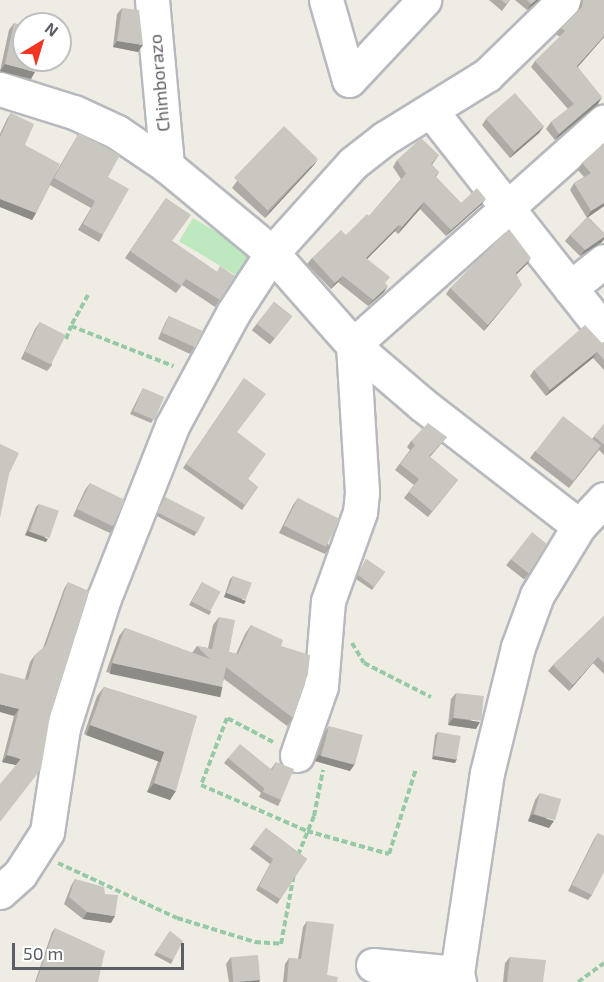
<!DOCTYPE html>
<style>
body{margin:0}
#map{position:relative;width:604px;height:982px;overflow:hidden;background:#efece3;font-family:"Exo 2",sans-serif}
div>[style]{position:absolute}
.green>*{inset:0;background:#bee8be;transform-origin:0 0}
.path>*{height:4px;margin-top:-2px;transform-origin:0;background:repeating-linear-gradient(90deg,#96caa6 0 6px,transparent 0 9px)}
.roads{filter:drop-shadow(2px 0 #b6b9be) drop-shadow(-2px 0 #b6b9be) drop-shadow(0 2px #b6b9be) drop-shadow(0 -2px #b6b9be)}
.minor>*{height:33px;margin:-16.5px;padding:0 16.5px;transform-origin:16.5px;border-radius:16.5px;background:#fff}
.wall>*{inset:0;background:#aeaaa5;transform-origin:0 0}
.shaded-wall>*{inset:0;background:#8d8b86;transform-origin:0 0}
.building>*{inset:0;background:#cac6c0;transform-origin:0 0}
span{translate:-50% -50%;white-space:nowrap;text-align:center;line-height:1.15;-webkit-text-stroke:5px #fff;paint-order:stroke}
.street-label{font-size:18px;color:#5b5f65}
.north{position:absolute;left:12px;top:12px;width:60px;height:60px;box-sizing:border-box;background:#fff;border:2px solid #bdbfc1;border-radius:50%;rotate:38deg;font-size:16px;font-weight:700;line-height:24px;text-align:center;color:#5b5f65}
.north::after{content:'';display:block;margin:auto;width:21px;height:27px;background:#f43524;clip-path:polygon(50% 0,100% 100%,50% 72%,0 100%)}
.scale{position:absolute;left:12px;top:943px;width:172px;height:27px;box-sizing:border-box;border:3px solid #5b5f65;border-top:0;padding-left:8px;font-size:18px;line-height:21px;white-space:nowrap;color:#5b5f65;-webkit-text-stroke:4px #fff;paint-order:stroke}
</style>
<div id="map">
<div class="green">
<i style="left:193px;top:218px;width:77px;height:27px;rotate:31deg"></i>
</div>
<div class="path">
<i style="left:88px;top:295px;width:35px;rotate:119deg"></i>
<i style="left:71px;top:326px;width:110px;rotate:21.4deg"></i>
<i style="left:66px;top:339px;width:14px;rotate:-69deg"></i>
<i style="left:352px;top:643px;width:23px;rotate:59deg"></i>
<i style="left:364px;top:663px;width:75px;rotate:26.9deg"></i>
<i style="left:273px;top:742px;width:52px;rotate:-152.4deg"></i>
<i style="left:227px;top:718px;width:72px;rotate:111.2deg"></i>
<i style="left:201px;top:785px;width:116px;rotate:23.5deg"></i>
<i style="left:307px;top:831px;width:85px;rotate:15.7deg"></i>
<i style="left:389px;top:854px;width:89px;rotate:-72.4deg"></i>
<i style="left:298px;top:855px;width:42px;rotate:-67.7deg"></i>
<i style="left:314px;top:816px;width:47px;rotate:-78.9deg"></i>
<i style="left:58px;top:863px;width:131px;rotate:24.8deg"></i>
<i style="left:177px;top:918px;width:82px;rotate:17.1deg"></i>
<i style="left:255px;top:942px;width:26px;rotate:4deg"></i>
<i style="left:281px;top:944px;width:71px;rotate:-79.5deg"></i>
<i style="left:578px;top:982px;width:32px;rotate:-36deg"></i>
</div>
<div class="roads">
<div class="minor">
<i style="left:152px;top:0;width:167px;rotate:84.8deg"></i>
<i style="left:326px;top:0;width:83px;rotate:74deg"></i>
<i style="left:349px;top:80px;width:110px;rotate:-46.8deg"></i>
<i style="left:0;top:89px;width:77px;rotate:17.3deg"></i>
<i style="left:74px;top:112px;width:47px;rotate:24.9deg"></i>
<i style="left:117px;top:132px;width:60px;rotate:34.2deg"></i>
<i style="left:167px;top:166px;width:136px;rotate:39.6deg"></i>
<i style="left:272px;top:253px;width:123px;rotate:48.6deg"></i>
<i style="left:353px;top:345px;width:92px;rotate:40.6deg"></i>
<i style="left:423px;top:405px;width:197px;rotate:37.8deg"></i>
<i style="left:431px;top:111px;width:280px;rotate:51.8deg"></i>
<i style="left:570px;top:288px;width:43px;rotate:-38.5deg"></i>
<i style="left:353px;top:345px;width:336px;rotate:-41.7deg"></i>
<i style="left:297px;top:755px;width:73px;rotate:-70.8deg"></i>
<i style="left:321px;top:686px;width:85px;rotate:-85.3deg"></i>
<i style="left:328px;top:601px;width:95px;rotate:-70.2deg"></i>
<i style="left:360px;top:512px;width:20px;rotate:-84deg"></i>
<i style="left:362px;top:492px;width:147px;rotate:-93.5deg"></i>
<i style="left:0;top:892px;width:27px;rotate:-42deg"></i>
<i style="left:20px;top:874px;width:50px;rotate:-57.3deg"></i>
<i style="left:47px;top:832px;width:105px;rotate:-81.3deg"></i>
<i style="left:63px;top:728px;width:136px;rotate:-72.5deg"></i>
<i style="left:104px;top:598px;width:185px;rotate:-68.4deg"></i>
<i style="left:172px;top:426px;width:128px;rotate:-61.6deg"></i>
<i style="left:233px;top:313px;width:72px;rotate:-57deg"></i>
<i style="left:272px;top:253px;width:121px;rotate:-48deg"></i>
<i style="left:353px;top:163px;width:41px;rotate:-38deg"></i>
<i style="left:385px;top:138px;width:120px;rotate:-31.7deg"></i>
<i style="left:487px;top:75px;width:107px;rotate:-44.2deg"></i>
<i style="left:373px;top:965px;width:84px;rotate:5.4deg"></i>
<i style="left:459px;top:982px;width:9px;rotate:-103deg"></i>
<i style="left:457px;top:973px;width:202px;rotate:-81.5deg"></i>
<i style="left:487px;top:773px;width:130px;rotate:-76.2deg"></i>
<i style="left:518px;top:647px;width:55px;rotate:-69.9deg"></i>
<i style="left:537px;top:595px;width:81px;rotate:-58.7deg"></i>
<i style="left:579px;top:526px;width:37px;rotate:-47deg"></i>
</div>
</div>
<div class="wall">
<i style="clip-path:polygon(489px 0,510px 0,502px 11px)"></i>
<i style="clip-path:polygon(515px 0,539px 0,527px 10px)"></i>
<i style="clip-path:polygon(581px 0,604px 0,604px 37px,578px 67px,598px 104px,555px 140px,546px 129px,551px 122px,568px 109px,531px 67px,535px 61px,560px 37px,556px 34px,561px 28px,578px 10px)"></i>
<i style="clip-path:polygon(122px 8px,138px 52px,113px 47px,117px 14px)"></i>
<i style="clip-path:polygon(14px 23px,31px 79px,0 71px,9px 30px)"></i>
<i style="clip-path:polygon(11px 113px,25px 145px,51px 181px,79px 133px,108px 177px,103px 235px,99px 242px,78px 230px,91px 208px,50px 185px,36px 213px,32px 220px,0 207px,0 134px,7px 119px)"></i>
<i style="clip-path:polygon(486px 119px,544px 126px,539px 133px,510px 158px,482px 125px)"></i>
<i style="clip-path:polygon(604px 143px,604px 206px,588px 217px,604px 233px,604px 239px,602px 242px,580px 256px,565px 241px,570px 235px,587px 218px,570px 190px,574px 183px,584px 177px,578px 170px,582px 163px)"></i>
<i style="clip-path:polygon(439px 155px,432px 165px,439px 172px,436px 177px,461px 203px,481px 205px,446px 236px,420px 209px,398px 234px,395px 231px,367px 259px,385px 283px,384px 292px,368px 306px,338px 282px,331px 289px,307px 264px,312px 258px,346px 235px,369px 216px,401px 179px,393px 167px,397px 160px)"></i>
<i style="clip-path:polygon(314px 165px,265px 218px,232px 188px,237px 181px)"></i>
<i style="clip-path:polygon(166px 198px,172px 241px,217px 272px,235px 276px,215px 307px,182px 285px,176px 293px,125px 258px)"></i>
<i style="clip-path:polygon(527px 264px,516px 274px,517px 291px,484px 331px,446px 294px,450px 288px)"></i>
<i style="left:274px;top:302px;width:23px;height:36px;rotate:38deg"></i>
<i style="clip-path:polygon(169px 316px,194px 347px,190px 354px,158px 339px,165px 323px)"></i>
<i style="clip-path:polygon(40px 322px,52px 365px,47px 371px,21px 359px,35px 329px)"></i>
<i style="clip-path:polygon(604px 342px,604px 370px,593px 358px,546px 396px,530px 376px,534px 370px)"></i>
<i style="clip-path:polygon(244px 378px,237px 432px,248px 479px,258px 487px,242px 510px,183px 468px)"></i>
<i style="clip-path:polygon(143px 388px,153px 420px,151px 423px,130px 414px)"></i>
<i style="clip-path:polygon(604px 424px,604px 455px,599px 450px,569px 488px,530px 458px,535px 451px,592px 439px)"></i>
<i style="clip-path:polygon(447px 437px,430px 457px,458px 480px,428px 517px,404px 498px,414px 485px,395px 470px,410px 450px,407px 447px,411px 441px)"></i>
<i style="clip-path:polygon(90px 483px,114px 526px,110px 533px,73px 516px,85px 490px)"></i>
<i style="clip-path:polygon(165px 497px,197px 532px,194px 536px,157px 516px,163px 500px)"></i>
<i style="clip-path:polygon(298px 498px,330px 547px,325px 554px,279px 533px,293px 505px)"></i>
<i style="clip-path:polygon(39px 504px,46px 542px,25px 535px,36px 507px)"></i>
<i style="clip-path:polygon(366px 559px,385px 572px,372px 590px,356px 579px)"></i>
<i style="left:511px;top:559px;width:23px;height:8px;rotate:38deg"></i>
<i style="clip-path:polygon(233px 576px,244px 604px,224px 597px,230px 579px)"></i>
<i style="clip-path:polygon(68px 582px,16px 765px,2px 762px,14px 716px,30px 662px,35px 655px,43px 648px,64px 589px)"></i>
<i style="clip-path:polygon(202px 582px,211px 612px,209px 615px,189px 605px)"></i>
<i style="clip-path:polygon(604px 616px,604px 674px,593px 663px,569px 691px,548px 671px,553px 665px)"></i>
<i style="clip-path:polygon(219px 617px,229px 652px,236px 654px,245px 634px,251px 625px,281px 646px,293px 718px,287px 726px,224px 679px,216px 696px,106px 672px,119px 636px,125px 628px,192px 653px,197px 646px,208px 648px,213px 625px)"></i>
<i style="clip-path:polygon(104px 687px,197px 716px,170px 800px,147px 792px,158px 761px,84px 734px,97px 696px)"></i>
<i style="clip-path:polygon(456px 693px,476px 729px,448px 725px,451px 699px)"></i>
<i style="clip-path:polygon(329px 726px,350px 771px,315px 761px,325px 732px)"></i>
<i style="clip-path:polygon(438px 732px,455px 763px,432px 759px,435px 735px)"></i>
<i style="clip-path:polygon(228px 758px,271px 769px,276px 762px,281px 800px,278px 806px,259px 797px,261px 793px,224px 763px)"></i>
<i style="clip-path:polygon(540px 793px,549px 828px,528px 821px,535px 800px)"></i>
<i style="clip-path:polygon(266px 828px,307px 859px,277px 904px,256px 890px,270px 864px,250px 849px)"></i>
<i style="clip-path:polygon(598px 833px,592px 895px,588px 900px,568px 891px,594px 839px)"></i>
<i style="clip-path:polygon(75px 879px,111px 923px,83px 919px,64px 904px,71px 886px)"></i>
<i style="clip-path:polygon(307px 921px,327px 975px,337px 982px,283px 982px,285px 964px,289px 958px,298px 959px,303px 927px)"></i>
<i style="clip-path:polygon(55px 928px,98px 982px,35px 982px,52px 932px)"></i>
<i style="clip-path:polygon(170px 931px,173px 960px,171px 964px,154px 955px)"></i>
<i style="clip-path:polygon(231px 957px,260px 980px,259px 982px,229px 982px,226px 964px)"></i>
<i style="clip-path:polygon(510px 957px,543px 982px,503px 982px,505px 963px)"></i>
</div>
<div class="shaded-wall">
<i style="clip-path:polygon(536px 0,539px 0,527px 10px,531px 4px)"></i>
<i style="clip-path:polygon(604px 36px,604px 37px,573px 72px,577px 66px)"></i>
<i style="clip-path:polygon(117px 41px,143px 45px,138px 52px,113px 47px)"></i>
<i style="clip-path:polygon(5px 64px,35px 72px,31px 79px,0 71px)"></i>
<i style="clip-path:polygon(602px 97px,598px 104px,555px 140px,559px 134px)"></i>
<i style="clip-path:polygon(544px 126px,539px 133px,510px 158px,515px 151px)"></i>
<i style="clip-path:polygon(318px 159px,314px 165px,265px 218px,269px 212px)"></i>
<i style="clip-path:polygon(0 199px,36px 213px,32px 220px,0 207px)"></i>
<i style="clip-path:polygon(486px 199px,481px 205px,446px 236px,451px 230px)"></i>
<i style="clip-path:polygon(424px 202px,420px 209px,398px 234px,402px 227px)"></i>
<i style="clip-path:polygon(604px 203px,604px 206px,587px 218px,591px 211px)"></i>
<i style="clip-path:polygon(399px 225px,395px 231px,362px 264px,366px 258px)"></i>
<i style="clip-path:polygon(604px 237px,604px 239px,602px 242px,580px 256px,585px 250px)"></i>
<i style="clip-path:polygon(531px 258px,527px 264px,512px 279px,516px 273px)"></i>
<i style="clip-path:polygon(343px 276px,338px 282px,331px 289px,335px 283px)"></i>
<i style="clip-path:polygon(522px 285px,517px 291px,484px 331px,488px 325px)"></i>
<i style="clip-path:polygon(388px 286px,384px 292px,368px 306px,373px 300px)"></i>
<i style="clip-path:polygon(597px 352px,593px 358px,546px 396px,550px 390px)"></i>
<i style="clip-path:polygon(28px 531px,48px 539px,46px 542px,25px 535px)"></i>
<i style="clip-path:polygon(226px 593px,246px 601px,244px 604px,224px 597px)"></i>
<i style="clip-path:polygon(598px 657px,593px 663px,569px 691px,573px 685px)"></i>
<i style="left:112px;top:663px;width:113px;height:11px;rotate:12deg"></i>
<i style="clip-path:polygon(0 704px,19px 709px,14px 716px,0 712px)"></i>
<i style="clip-path:polygon(453px 718px,480px 722px,476px 729px,448px 725px)"></i>
<i style="left:90px;top:725px;width:79px;height:11px;rotate:20deg"></i>
<i style="clip-path:polygon(7px 755px,21px 759px,16px 765px,2px 762px)"></i>
<i style="clip-path:polygon(319px 755px,355px 764px,350px 771px,315px 761px)"></i>
<i style="clip-path:polygon(434px 756px,457px 759px,455px 763px,432px 759px)"></i>
<i style="clip-path:polygon(154px 783px,176px 791px,170px 800px,147px 792px)"></i>
<i style="clip-path:polygon(532px 814px,554px 821px,549px 828px,528px 821px)"></i>
<i style="clip-path:polygon(87px 912px,115px 916px,111px 923px,83px 919px)"></i>
<i style="clip-path:polygon(260px 980px,259px 982px,235px 982px)"></i>
</div>
<div class="building">
<i style="clip-path:polygon(501px 0,510px 0,506px 4px)"></i>
<i style="clip-path:polygon(527px 0,536px 0,531px 4px)"></i>
<i style="clip-path:polygon(583px 0,604px 0,604px 36px,577px 66px,602px 97px,559px 134px,551px 122px,574px 104px,535px 61px,565px 31px,561px 28px,582px 7px)"></i>
<i style="clip-path:polygon(122px 8px,139px 10px,143px 45px,117px 41px)"></i>
<i style="clip-path:polygon(14px 23px,24px 26px,24px 60px,38px 60px,35px 72px,5px 64px)"></i>
<i style="left:515px;top:93px;width:44px;height:39px;rotate:49deg"></i>
<i style="clip-path:polygon(11px 113px,34px 124px,25px 145px,60px 164px,36px 213px,0 199px,0 137px)"></i>
<i style="left:284px;top:126px;width:47px;height:72px;rotate:44deg"></i>
<i style="clip-path:polygon(79px 133px,120px 155px,108px 177px,129px 189px,103px 235px,83px 224px,95px 201px,54px 178px)"></i>
<i style="clip-path:polygon(421px 138px,439px 155px,431px 164px,439px 172px,435px 176px,461px 203px,477px 188px,486px 199px,451px 230px,424px 202px,402px 227px,399px 225px,366px 258px,390px 277px,385px 283px,388px 286px,373px 300px,343px 276px,335px 283px,312px 258px,341px 230px,346px 235px,367px 214px,369px 216px,406px 174px,397px 160px)"></i>
<i style="clip-path:polygon(604px 143px,604px 203px,591px 211px,574px 183px,591px 173px,582px 163px)"></i>
<i style="clip-path:polygon(166px 198px,191px 215px,172px 241px,217px 272px,220px 266px,235px 276px,220px 300px,186px 279px,181px 286px,130px 251px)"></i>
<i style="clip-path:polygon(587px 217px,604px 233px,604px 237px,585px 250px,570px 235px)"></i>
<i style="clip-path:polygon(509px 229px,531px 258px,516px 273px,522px 285px,488px 325px,450px 288px)"></i>
<i style="left:274px;top:302px;width:23px;height:28px;rotate:38deg"></i>
<i style="left:169px;top:316px;width:37px;height:18px;rotate:24deg"></i>
<i style="left:40px;top:322px;width:29px;height:33px;rotate:27deg"></i>
<i style="clip-path:polygon(585px 325px,602px 343px,604px 342px,604px 360px,597px 352px,550px 390px,534px 370px)"></i>
<i style="clip-path:polygon(244px 378px,266px 394px,237px 432px,266px 454px,248px 479px,258px 487px,245px 505px,186px 464px)"></i>
<i style="left:143px;top:388px;width:23px;height:25px;rotate:23deg"></i>
<i style="left:563px;top:416px;width:48px;height:45px;rotate:38deg"></i>
<i style="clip-path:polygon(428px 423px,447px 437px,429px 456px,458px 480px,432px 511px,409px 492px,419px 479px,400px 464px,415px 445px,411px 441px)"></i>
<i style="clip-path:polygon(604px 424px,604px 445px,594px 436px)"></i>
<i style="clip-path:polygon(0 444px,19px 453px,9px 474px,0 518px)"></i>
<i style="left:90px;top:483px;width:39px;height:29px;rotate:26deg"></i>
<i style="left:165px;top:497px;width:45px;height:17px;rotate:27deg"></i>
<i style="left:298px;top:498px;width:47px;height:31px;rotate:27deg"></i>
<i style="left:39px;top:504px;width:21px;height:29px;rotate:19deg"></i>
<i style="clip-path:polygon(532px 532px,547px 544px,529px 573px,511px 559px)"></i>
<i style="clip-path:polygon(366px 559px,385px 572px,374px 587px,358px 575px)"></i>
<i style="left:233px;top:576px;width:20px;height:18px;rotate:20deg"></i>
<i style="clip-path:polygon(68px 582px,89px 591px,50px 716px,41px 769px,0 822px,0 784px,21px 759px,7px 755px,19px 709px,0 704px,0 673px,28px 680px,35px 655px,46px 645px)"></i>
<i style="left:202px;top:582px;width:21px;height:22px;rotate:28deg"></i>
<i style="clip-path:polygon(604px 616px,604px 663px,598px 657px,573px 685px,553px 665px)"></i>
<i style="clip-path:polygon(219px 617px,235px 620px,229px 652px,238px 654px,251px 625px,283px 640px,281px 646px,310px 655px,308px 674px,293px 718px,226px 667px,222px 687px,112px 663px,125px 628px,210px 659px,197px 646px,212px 649px)"></i>
<i style="clip-path:polygon(104px 687px,197px 716px,176px 791px,154px 783px,164px 752px,90px 725px)"></i>
<i style="left:456px;top:693px;width:28px;height:25px;rotate:6deg"></i>
<i style="left:329px;top:726px;width:35px;height:31px;rotate:15deg"></i>
<i style="left:438px;top:732px;width:23px;height:24px;rotate:10deg"></i>
<i style="clip-path:polygon(240px 744px,272px 770px,276px 762px,294px 769px,281px 800px,263px 792px,264px 788px,228px 758px)"></i>
<i style="left:540px;top:793px;width:22px;height:22px;rotate:16deg"></i>
<i style="clip-path:polygon(266px 828px,307px 859px,280px 899px,259px 886px,273px 859px,253px 844px)"></i>
<i style="clip-path:polygon(598px 833px,604px 836px,604px 872px,592px 895px,572px 885px)"></i>
<i style="clip-path:polygon(75px 879px,104px 887px,105px 894px,118px 895px,115px 916px,87px 912px,69px 897px)"></i>
<i style="clip-path:polygon(307px 921px,334px 924px,327px 975px,338px 977px,337px 982px,287px 982px,289px 958px,301px 959px)"></i>
<i style="clip-path:polygon(55px 928px,105px 951px,98px 982px,36px 982px)"></i>
<i style="clip-path:polygon(170px 931px,183px 941px,173px 960px,156px 952px)"></i>
<i style="left:258px;top:955px;width:25px;height:27px;rotate:85deg"></i>
<i style="clip-path:polygon(510px 957px,546px 960px,543px 982px,507px 982px)"></i>
</div>
<div class="street-label">
<span style="left:159px;top:83px;rotate:-95deg">Chimborazo</span>
</div>
<div class="north">N</div>
<div class="scale">50 m</div>
</div>
